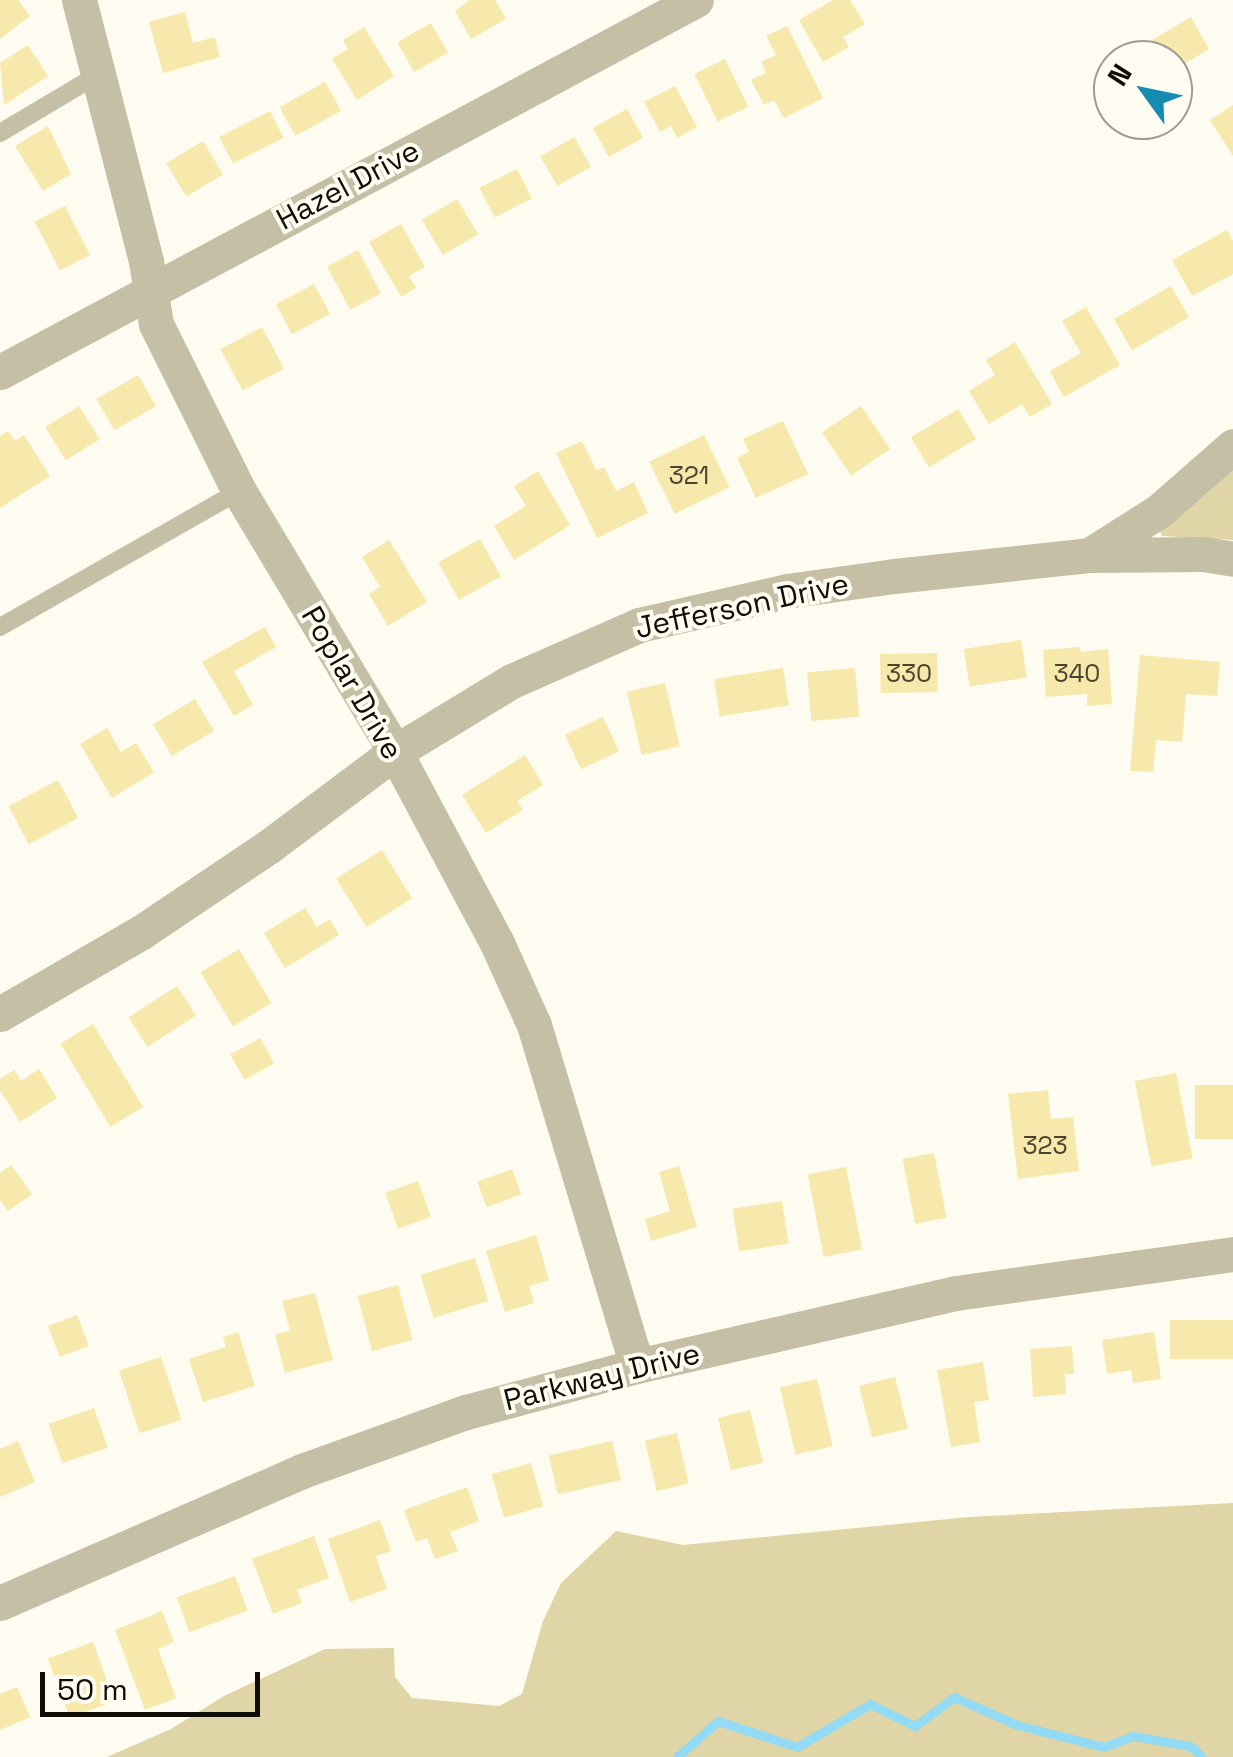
<!DOCTYPE html>
<style>
body{margin:0}
#map{position:relative;width:1233px;height:1757px;overflow:hidden;background:#fefcf0;font-family:"Space Grotesk",sans-serif}
div>[style]{position:absolute}
.green>*{inset:0;background:#dfd5a7}
.stream>*{height:9px;margin:-4.5px;padding:0 4.5px;transform-origin:4.5px;border-radius:4.5px;background:#93daf5}
.building>*{inset:0;background:#f7e8ab;transform-origin:0 0}
.service>*{height:18px;margin:-9px;padding:0 9px;transform-origin:9px;border-radius:9px;background:#c5bfa5}
.minor>*{height:35px;margin:-17.5px;padding:0 17.5px;transform-origin:17.5px;border-radius:17.5px;background:#c5bfa5}
span{translate:-50% -50%;white-space:nowrap;text-align:center;line-height:1.15;-webkit-text-stroke:8px #fefcf0;paint-order:stroke}
.number-label{font-size:25px;color:#49442e}
.number-label span{-webkit-text-stroke-width:0}
.street-label{font-size:30px;color:#0f0d05}
.north{position:absolute;left:1093px;top:40px;width:100px;height:100px;box-sizing:border-box;background:#fefcf0;border:2px solid #9e9c92;border-radius:50%;rotate:303deg;font-size:28px;font-weight:700;line-height:40px;text-align:center;color:#0f0d05}
.north::after{content:'';display:block;margin:auto;width:35px;height:45px;background:#148caf;clip-path:polygon(50% 0,100% 100%,50% 72%,0 100%)}
.scale{position:absolute;left:40px;top:1672px;width:220px;height:45px;box-sizing:border-box;border:5px solid #0f0d05;border-top:0;padding-left:12px;font-size:30px;line-height:35px;white-space:nowrap;color:#0f0d05;-webkit-text-stroke:8px #fefcf0;paint-order:stroke}
</style>
<div id="map">
<div class="green">
<i style="clip-path:polygon(1233px 466px,1233px 540px,1162px 536px,1159px 529px,1210px 491px)"></i>
<i style="clip-path:polygon(1233px 1503px,1233px 1757px,94px 1757px,107px 1757px,171px 1729px,224px 1696px,325px 1649px,394px 1648px,395px 1677px,412px 1698px,499px 1706px,522px 1694px,543px 1621px,561px 1583px,616px 1531px,683px 1545px,969px 1517px)"></i>
</div>
<div class="stream">
<i style="left:677px;top:1757px;width:55px;rotate:-41.3deg"></i>
<i style="left:718px;top:1721px;width:83px;rotate:18.2deg"></i>
<i style="left:797px;top:1747px;width:85px;rotate:-30.5deg"></i>
<i style="left:870px;top:1704px;width:50px;rotate:26.1deg"></i>
<i style="left:915px;top:1726px;width:49px;rotate:-36.6deg"></i>
<i style="left:954px;top:1697px;width:69px;rotate:24deg"></i>
<i style="left:1017px;top:1725px;width:90px;rotate:14.2deg"></i>
<i style="left:1104px;top:1747px;width:31px;rotate:-21deg"></i>
<i style="left:1133px;top:1736px;width:58px;rotate:10deg"></i>
<i style="left:1190px;top:1746px;width:16px;rotate:43deg"></i>
</div>
<div class="building">
<i style="clip-path:polygon(0 0,18px 0,30px 16px,0 39px)"></i>
<i style="clip-path:polygon(495px 0,506px 19px,471px 39px,455px 11px,470px 0)"></i>
<i style="clip-path:polygon(833px 0,850px 0,865px 24px,843px 37px,849px 47px,823px 62px,799px 20px)"></i>
<i style="clip-path:polygon(185px 12px,193px 43px,215px 37px,220px 57px,163px 73px,149px 22px)"></i>
<i style="clip-path:polygon(1191px 17px,1209px 49px,1173px 71px,1173px 60px,1159px 60px,1149px 42px)"></i>
<i style="left:431px;top:23px;width:34px;height:39px;rotate:60deg"></i>
<i style="clip-path:polygon(787px 26px,823px 98px,784px 118px,774px 100px,764px 105px,751px 80px,766px 73px,761px 62px,776px 55px,766px 36px)"></i>
<i style="clip-path:polygon(364px 27px,394px 76px,357px 100px,332px 59px,348px 49px,343px 40px)"></i>
<i style="clip-path:polygon(28px 45px,48px 76px,4px 105px,0 63px)"></i>
<i style="left:725px;top:59px;width:53px;height:34px;rotate:64deg"></i>
<i style="left:325px;top:82px;width:33px;height:52px;rotate:61deg"></i>
<i style="clip-path:polygon(675px 86px,697px 127px,677px 138px,671px 126px,660px 132px,644px 102px)"></i>
<i style="clip-path:polygon(1233px 105px,1233px 156px,1210px 120px)"></i>
<i style="left:627px;top:109px;width:33px;height:39px;rotate:61deg"></i>
<i style="left:270px;top:111px;width:30px;height:57px;rotate:63deg"></i>
<i style="clip-path:polygon(48px 126px,71px 174px,43px 191px,15px 146px)"></i>
<i style="left:574px;top:137px;width:34px;height:39px;rotate:60deg"></i>
<i style="left:203px;top:141px;width:39px;height:43px;rotate:59deg"></i>
<i style="left:517px;top:169px;width:33px;height:42px;rotate:63deg"></i>
<i style="left:457px;top:199px;width:41px;height:41px;rotate:59deg"></i>
<i style="left:65px;top:206px;width:55px;height:34px;rotate:63deg"></i>
<i style="clip-path:polygon(401px 224px,425px 267px,409px 276px,416px 288px,401px 297px,369px 242px)"></i>
<i style="clip-path:polygon(1227px 230px,1233px 241px,1233px 274px,1192px 296px,1172px 260px)"></i>
<i style="left:358px;top:250px;width:49px;height:35px;rotate:62deg"></i>
<i style="left:314px;top:284px;width:34px;height:43px;rotate:62deg"></i>
<i style="left:1171px;top:286px;width:36px;height:66px;rotate:60deg"></i>
<i style="clip-path:polygon(1086px 307px,1120px 365px,1064px 397px,1050px 371px,1081px 353px,1062px 321px)"></i>
<i style="left:262px;top:327px;width:47px;height:47px;rotate:62deg"></i>
<i style="clip-path:polygon(1015px 342px,1052px 404px,1030px 417px,1022px 404px,989px 424px,969px 391px,995px 375px,986px 360px)"></i>
<i style="left:138px;top:375px;width:36px;height:48px;rotate:60deg"></i>
<i style="left:79px;top:406px;width:39px;height:40px;rotate:58deg"></i>
<i style="left:861px;top:406px;width:52px;height:47px;rotate:56deg"></i>
<i style="left:958px;top:409px;width:35px;height:55px;rotate:59deg"></i>
<i style="clip-path:polygon(783px 421px,808px 474px,756px 498px,737px 458px,749px 452px,743px 439px)"></i>
<i style="clip-path:polygon(8px 431px,15px 441px,24px 435px,50px 476px,0 508px,0 436px)"></i>
<i style="left:704px;top:435px;width:58px;height:61px;rotate:64deg"></i>
<i style="clip-path:polygon(582px 441px,596px 470px,604px 467px,616px 491px,634px 482px,648px 513px,597px 538px,556px 453px)"></i>
<i style="clip-path:polygon(538px 471px,570px 525px,514px 560px,494px 526px,526px 506px,514px 486px)"></i>
<i style="left:480px;top:539px;width:43px;height:48px;rotate:61deg"></i>
<i style="clip-path:polygon(389px 540px,427px 602px,388px 626px,369px 594px,380px 587px,362px 557px)"></i>
<i style="clip-path:polygon(265px 627px,276px 647px,234px 671px,253px 705px,234px 716px,202px 662px)"></i>
<i style="left:1021px;top:640px;width:38px;height:58px;rotate:81deg"></i>
<i style="clip-path:polygon(1080px 647px,1081px 652px,1108px 649px,1112px 704px,1087px 706px,1087px 694px,1046px 697px,1043px 650px)"></i>
<i style="left:937px;top:653px;width:39px;height:57px;rotate:89deg"></i>
<i style="clip-path:polygon(1140px 655px,1220px 662px,1217px 696px,1186px 694px,1182px 742px,1156px 740px,1153px 772px,1130px 771px)"></i>
<i style="left:783px;top:668px;width:38px;height:70px;rotate:81deg"></i>
<i style="left:855px;top:668px;width:49px;height:48px;rotate:85deg"></i>
<i style="left:665px;top:683px;width:65px;height:39px;rotate:77deg"></i>
<i style="left:195px;top:699px;width:37px;height:49px;rotate:59deg"></i>
<i style="left:603px;top:717px;width:38px;height:42px;rotate:65deg"></i>
<i style="clip-path:polygon(107px 728px,121px 752px,136px 743px,154px 772px,112px 798px,80px 744px)"></i>
<i style="clip-path:polygon(525px 755px,543px 785px,517px 801px,523px 810px,486px 833px,462px 795px)"></i>
<i style="left:58px;top:780px;width:43px;height:56px;rotate:62deg"></i>
<i style="left:382px;top:850px;width:57px;height:54px;rotate:58deg"></i>
<i style="clip-path:polygon(305px 908px,317px 927px,330px 919px,339px 935px,285px 968px,264px 933px)"></i>
<i style="left:239px;top:949px;width:63px;height:45px;rotate:59deg"></i>
<i style="left:177px;top:986px;width:35px;height:58px;rotate:57deg"></i>
<i style="left:93px;top:1024px;width:97px;height:38px;rotate:59deg"></i>
<i style="left:260px;top:1038px;width:29px;height:34px;rotate:61deg"></i>
<i style="clip-path:polygon(39px 1069px,57px 1098px,20px 1122px,0 1090px,0 1079px,14px 1070px,21px 1081px)"></i>
<i style="left:1176px;top:1073px;width:87px;height:42px;rotate:79deg"></i>
<i style="left:1233px;top:1085px;width:54px;height:38px;rotate:90deg"></i>
<i style="clip-path:polygon(1048px 1090px,1051px 1119px,1073px 1117px,1079px 1171px,1018px 1179px,1008px 1094px)"></i>
<i style="left:934px;top:1153px;width:66px;height:32px;rotate:79deg"></i>
<i style="clip-path:polygon(11px 1165px,32px 1194px,8px 1211px,0 1200px,0 1173px)"></i>
<i style="clip-path:polygon(679px 1166px,697px 1227px,651px 1241px,645px 1219px,670px 1211px,659px 1172px)"></i>
<i style="left:846px;top:1167px;width:84px;height:39px;rotate:79deg"></i>
<i style="left:512px;top:1169px;width:27px;height:37px;rotate:70deg"></i>
<i style="left:418px;top:1181px;width:38px;height:35px;rotate:70deg"></i>
<i style="left:782px;top:1201px;width:43px;height:50px;rotate:81deg"></i>
<i style="clip-path:polygon(536px 1235px,549px 1280px,529px 1286px,534px 1303px,505px 1312px,486px 1251px)"></i>
<i style="left:475px;top:1258px;width:45px;height:57px;rotate:73deg"></i>
<i style="left:398px;top:1285px;width:57px;height:42px;rotate:75deg"></i>
<i style="clip-path:polygon(315px 1293px,333px 1360px,285px 1373px,275px 1334px,290px 1331px,282px 1301px)"></i>
<i style="left:77px;top:1315px;width:33px;height:31px;rotate:69deg"></i>
<i style="left:1233px;top:1320px;width:39px;height:63px;rotate:90deg"></i>
<i style="clip-path:polygon(238px 1332px,255px 1386px,203px 1402px,189px 1359px,226px 1347px,223px 1337px)"></i>
<i style="clip-path:polygon(1154px 1332px,1161px 1379px,1133px 1383px,1131px 1370px,1107px 1374px,1102px 1340px)"></i>
<i style="clip-path:polygon(1072px 1346px,1074px 1374px,1065px 1374px,1066px 1394px,1033px 1397px,1030px 1349px)"></i>
<i style="left:161px;top:1357px;width:66px;height:44px;rotate:72deg"></i>
<i style="clip-path:polygon(983px 1362px,989px 1400px,974px 1402px,980px 1442px,951px 1447px,937px 1370px)"></i>
<i style="left:895px;top:1377px;width:53px;height:37px;rotate:76deg"></i>
<i style="left:817px;top:1379px;width:69px;height:38px;rotate:77deg"></i>
<i style="left:94px;top:1408px;width:42px;height:48px;rotate:71deg"></i>
<i style="left:750px;top:1410px;width:54px;height:33px;rotate:76deg"></i>
<i style="left:677px;top:1433px;width:52px;height:33px;rotate:77deg"></i>
<i style="clip-path:polygon(18px 1441px,35px 1482px,0 1497px,0 1449px)"></i>
<i style="left:612px;top:1441px;width:40px;height:65px;rotate:77deg"></i>
<i style="left:531px;top:1463px;width:45px;height:41px;rotate:74deg"></i>
<i style="clip-path:polygon(467px 1487px,479px 1521px,450px 1532px,458px 1551px,435px 1559px,427px 1538px,416px 1542px,404px 1510px)"></i>
<i style="clip-path:polygon(380px 1520px,391px 1551px,376px 1556px,387px 1589px,350px 1602px,328px 1539px)"></i>
<i style="clip-path:polygon(314px 1536px,329px 1578px,297px 1590px,302px 1603px,273px 1614px,252px 1559px)"></i>
<i style="left:235px;top:1576px;width:37px;height:62px;rotate:70deg"></i>
<i style="clip-path:polygon(162px 1611px,174px 1642px,158px 1649px,176px 1698px,145px 1710px,115px 1630px)"></i>
<i style="left:93px;top:1642px;width:63px;height:48px;rotate:70deg"></i>
<i style="clip-path:polygon(17px 1687px,30px 1717px,0 1730px,0 1694px)"></i>
</div>
<div class="service">
<i style="left:0;top:133px;width:115px;rotate:-30.8deg"></i>
<i style="left:0;top:627px;width:275px;rotate:-29.6deg"></i>
</div>
<div class="minor">
<i style="left:79px;top:0;width:269px;rotate:75.6deg"></i>
<i style="left:146px;top:261px;width:64px;rotate:81deg"></i>
<i style="left:156px;top:324px;width:186px;rotate:63.6deg"></i>
<i style="left:239px;top:491px;width:304px;rotate:59.1deg"></i>
<i style="left:395px;top:752px;width:217px;rotate:61.9deg"></i>
<i style="left:497px;top:943px;width:90px;rotate:65.7deg"></i>
<i style="left:534px;top:1025px;width:356px;rotate:73.2deg"></i>
<i style="left:0;top:372px;width:789px;rotate:-28.12deg"></i>
<i style="left:1091px;top:554px;width:80px;rotate:-32.3deg"></i>
<i style="left:1159px;top:511px;width:98px;rotate:-41.3deg"></i>
<i style="left:0;top:1014px;width:165px;rotate:-30.1deg"></i>
<i style="left:143px;top:931px;width:151px;rotate:-33.9deg"></i>
<i style="left:268px;top:847px;width:159px;rotate:-36.8deg"></i>
<i style="left:395px;top:752px;width:137px;rotate:-31.3deg"></i>
<i style="left:512px;top:681px;width:139px;rotate:-23.8deg"></i>
<i style="left:639px;top:625px;width:152px;rotate:-12.9deg"></i>
<i style="left:787px;top:591px;width:108px;rotate:-8deg"></i>
<i style="left:894px;top:576px;width:198px;rotate:-6.1deg"></i>
<i style="left:1091px;top:555px;width:112px;rotate:-0.5deg"></i>
<i style="left:1203px;top:554px;width:30px;rotate:9deg"></i>
<i style="left:0;top:1603px;width:330px;rotate:-23.6deg"></i>
<i style="left:302px;top:1471px;width:174px;rotate:-19.8deg"></i>
<i style="left:466px;top:1412px;width:177px;rotate:-15.1deg"></i>
<i style="left:637px;top:1366px;width:327px;rotate:-12.9deg"></i>
<i style="left:956px;top:1293px;width:280px;rotate:-8deg"></i>
</div>
<div class="number-label">
<span style="left:689px;top:475px">321</span>
<span style="left:909px;top:673px">330</span>
<span style="left:1077px;top:673px">340</span>
<span style="left:1045px;top:1145px">323</span>
</div>
<div class="street-label">
<span style="left:348px;top:185px;rotate:-28deg">Hazel Drive</span>
<span style="left:742px;top:606px;rotate:-12deg">Jefferson Drive</span>
<span style="left:352px;top:683px;rotate:60deg">Poplar Drive</span>
<span style="left:602px;top:1377px;rotate:-14deg">Parkway Drive</span>
</div>
<div class="north">N</div>
<div class="scale">50 m</div>
</div>
